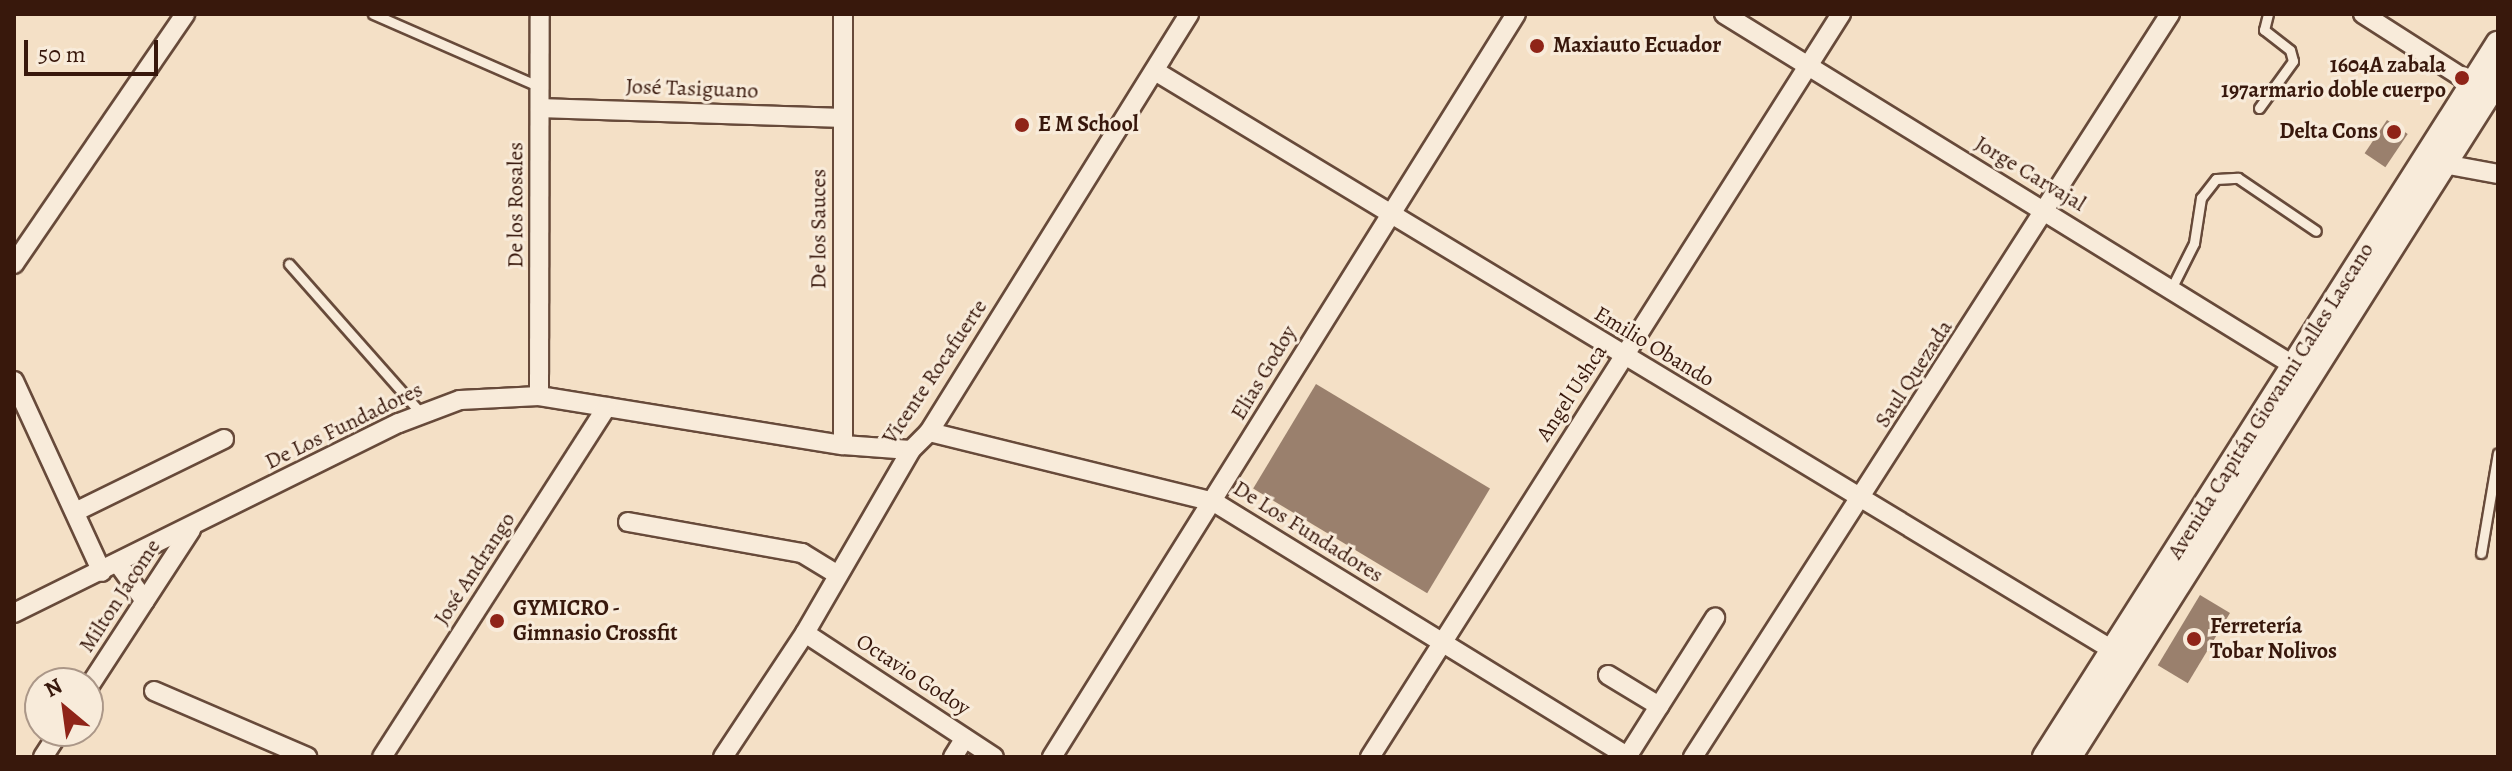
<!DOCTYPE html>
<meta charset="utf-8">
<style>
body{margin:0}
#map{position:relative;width:2512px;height:771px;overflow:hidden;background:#f4e0c6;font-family:Alegreya,serif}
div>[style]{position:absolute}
.building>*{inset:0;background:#9a806d;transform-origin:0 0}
.roads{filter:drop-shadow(2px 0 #674a3a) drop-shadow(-2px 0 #674a3a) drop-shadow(0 2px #674a3a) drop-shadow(0 -2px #674a3a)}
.lane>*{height:9px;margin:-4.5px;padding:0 4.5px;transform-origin:4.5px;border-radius:4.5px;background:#f8ebda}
.street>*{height:18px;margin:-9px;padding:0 9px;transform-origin:9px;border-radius:9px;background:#f8ebda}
.secondary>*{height:24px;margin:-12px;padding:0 12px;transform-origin:12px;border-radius:12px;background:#f8ebda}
.dots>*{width:22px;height:22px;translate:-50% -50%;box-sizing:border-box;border:4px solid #f8ebda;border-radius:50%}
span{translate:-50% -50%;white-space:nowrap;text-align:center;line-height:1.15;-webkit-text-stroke:6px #f8ebda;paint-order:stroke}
.poi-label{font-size:22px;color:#38180c;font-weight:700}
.left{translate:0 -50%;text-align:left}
.right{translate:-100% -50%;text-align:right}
.street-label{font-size:22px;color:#38180c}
.frame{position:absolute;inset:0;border:16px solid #38180c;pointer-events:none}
.north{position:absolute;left:24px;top:667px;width:80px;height:80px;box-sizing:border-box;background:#f8ebda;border:2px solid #ab9788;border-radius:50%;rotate:331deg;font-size:22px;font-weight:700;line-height:32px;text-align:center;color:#38180c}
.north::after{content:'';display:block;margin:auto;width:28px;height:36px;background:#8f2418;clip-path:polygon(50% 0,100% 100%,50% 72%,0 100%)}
.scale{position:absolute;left:24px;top:40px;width:134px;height:36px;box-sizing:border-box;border:4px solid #38180c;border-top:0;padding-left:10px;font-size:24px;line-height:28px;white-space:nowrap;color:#38180c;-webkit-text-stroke:6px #f8ebda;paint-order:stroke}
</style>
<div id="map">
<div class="building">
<i style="left:2387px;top:120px;width:25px;height:40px;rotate:34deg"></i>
<i style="left:1316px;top:384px;width:203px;height:122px;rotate:31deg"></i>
<i style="left:2200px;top:595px;width:35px;height:82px;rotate:31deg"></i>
</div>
<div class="roads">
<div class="lane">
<i style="left:373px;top:14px;width:182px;rotate:23.6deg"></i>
<i style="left:2259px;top:108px;width:58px;rotate:-54.1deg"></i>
<i style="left:2293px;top:61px;width:11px;rotate:-105deg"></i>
<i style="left:2290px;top:50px;width:33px;rotate:-142deg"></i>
<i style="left:2264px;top:30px;width:16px;rotate:-76deg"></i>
<i style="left:289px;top:264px;width:199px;rotate:48.5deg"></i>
<i style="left:2171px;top:289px;width:51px;rotate:-63.4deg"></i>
<i style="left:2194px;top:243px;width:46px;rotate:-81.2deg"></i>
<i style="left:2201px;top:198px;width:24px;rotate:-52deg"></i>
<i style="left:2216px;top:179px;width:22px;rotate:-3deg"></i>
<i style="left:2238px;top:178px;width:94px;rotate:34.2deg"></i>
<i style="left:2481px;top:553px;width:101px;rotate:-80.4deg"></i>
</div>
<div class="street">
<i style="left:1724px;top:14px;width:682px;rotate:31.68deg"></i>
<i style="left:2363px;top:14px;width:141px;rotate:32.6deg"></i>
<i style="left:1155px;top:71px;width:1129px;rotate:31.16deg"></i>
<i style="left:540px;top:108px;width:303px;rotate:1.9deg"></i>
<i style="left:2444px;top:164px;width:55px;rotate:10.5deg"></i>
<i style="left:14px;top:264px;width:303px;rotate:-55.6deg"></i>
<i style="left:14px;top:381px;width:210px;rotate:65.3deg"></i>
<i style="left:539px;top:396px;width:382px;rotate:-89.9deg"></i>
<i style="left:929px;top:432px;width:293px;rotate:13.8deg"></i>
<i style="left:1214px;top:502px;width:486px;rotate:31.6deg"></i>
<i style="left:843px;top:445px;width:431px;rotate:-90deg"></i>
<i style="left:75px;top:512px;width:166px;rotate:-26.1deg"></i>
<i style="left:628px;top:522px;width:177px;rotate:10.1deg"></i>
<i style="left:802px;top:553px;width:42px;rotate:31.4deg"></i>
<i style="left:119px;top:565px;width:44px;rotate:54.2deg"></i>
<i style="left:14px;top:613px;width:429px;rotate:-26.3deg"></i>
<i style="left:399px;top:423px;width:65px;rotate:-20.7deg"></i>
<i style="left:460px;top:400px;width:79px;rotate:-2.9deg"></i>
<i style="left:539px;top:396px;width:308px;rotate:9.2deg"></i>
<i style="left:843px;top:445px;width:68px;rotate:4.2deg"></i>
<i style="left:805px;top:633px;width:226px;rotate:33.3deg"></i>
<i style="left:1608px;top:675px;width:60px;rotate:31.3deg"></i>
<i style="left:88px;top:688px;width:189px;rotate:-56.9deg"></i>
<i style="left:154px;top:691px;width:167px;rotate:23.3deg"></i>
<i style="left:43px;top:757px;width:31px;rotate:-57deg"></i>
<i style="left:382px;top:757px;width:416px;rotate:-57.3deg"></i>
<i style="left:723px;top:757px;width:149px;rotate:-56.5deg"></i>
<i style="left:805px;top:633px;width:211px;rotate:-59.9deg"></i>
<i style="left:911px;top:450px;width:25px;rotate:-45deg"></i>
<i style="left:929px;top:432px;width:492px;rotate:-58.1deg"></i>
<i style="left:953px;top:757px;width:22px;rotate:-58deg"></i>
<i style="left:1052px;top:757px;width:876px;rotate:-58.02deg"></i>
<i style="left:1370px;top:757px;width:880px;rotate:-57.63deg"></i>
<i style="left:1627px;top:757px;width:165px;rotate:-57.7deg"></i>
<i style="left:1693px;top:757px;width:883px;rotate:-57.3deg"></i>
</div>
<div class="secondary">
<i style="left:2045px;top:757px;width:845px;rotate:-57.57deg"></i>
<i style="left:2069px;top:757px;width:802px;rotate:-57.68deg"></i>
</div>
</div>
<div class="dots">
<i style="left:1537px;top:46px;background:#8f2418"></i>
<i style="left:2462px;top:78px;background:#8f2418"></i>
<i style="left:1022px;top:125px;background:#8f2418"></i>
<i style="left:2394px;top:132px;background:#8f2418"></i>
<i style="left:497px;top:621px;background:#8f2418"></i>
<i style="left:2194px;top:639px;background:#8f2418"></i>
</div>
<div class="poi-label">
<span class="left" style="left:1553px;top:46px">Maxiauto Ecuador</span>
<span class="right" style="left:2446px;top:78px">1604A zabala<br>197armario doble cuerpo</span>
<span class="left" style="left:1038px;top:125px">E M School</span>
<span class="right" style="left:2378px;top:132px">Delta Cons</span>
<span class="left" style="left:513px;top:621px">GYMICRO -<br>Gimnasio Crossfit</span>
<span class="left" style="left:2210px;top:639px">Ferretería<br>Tobar Nolivos</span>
</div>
<div class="street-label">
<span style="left:692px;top:89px;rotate:2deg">José Tasiguano</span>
<span style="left:2030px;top:174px;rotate:31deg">Jorge Carvajal</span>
<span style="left:516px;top:205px;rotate:-90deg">De los Rosales</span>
<span style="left:819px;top:229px;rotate:-90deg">De los Sauces</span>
<span style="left:1654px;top:347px;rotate:31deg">Emilio Obando</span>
<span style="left:935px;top:372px;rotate:-56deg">Vicente Rocafuerte</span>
<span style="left:1264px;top:373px;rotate:-59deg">Elias Godoy</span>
<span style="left:1914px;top:374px;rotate:-57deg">Saul Quezada</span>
<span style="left:1572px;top:393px;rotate:-57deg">Angel Ushca</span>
<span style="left:2271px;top:401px;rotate:-58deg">Avenida Capitán Giovanni Calles Lascano</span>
<span style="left:344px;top:426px;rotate:-26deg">De Los Fundadores</span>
<span style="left:1308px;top:532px;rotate:32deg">De Los Fundadores</span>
<span style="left:475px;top:569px;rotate:-57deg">José Andrango</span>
<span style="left:120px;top:596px;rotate:-57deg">Milton Jacome</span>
<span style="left:913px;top:675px;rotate:33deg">Octavio Godoy</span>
</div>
<div class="frame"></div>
<div class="north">N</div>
<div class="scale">50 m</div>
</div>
